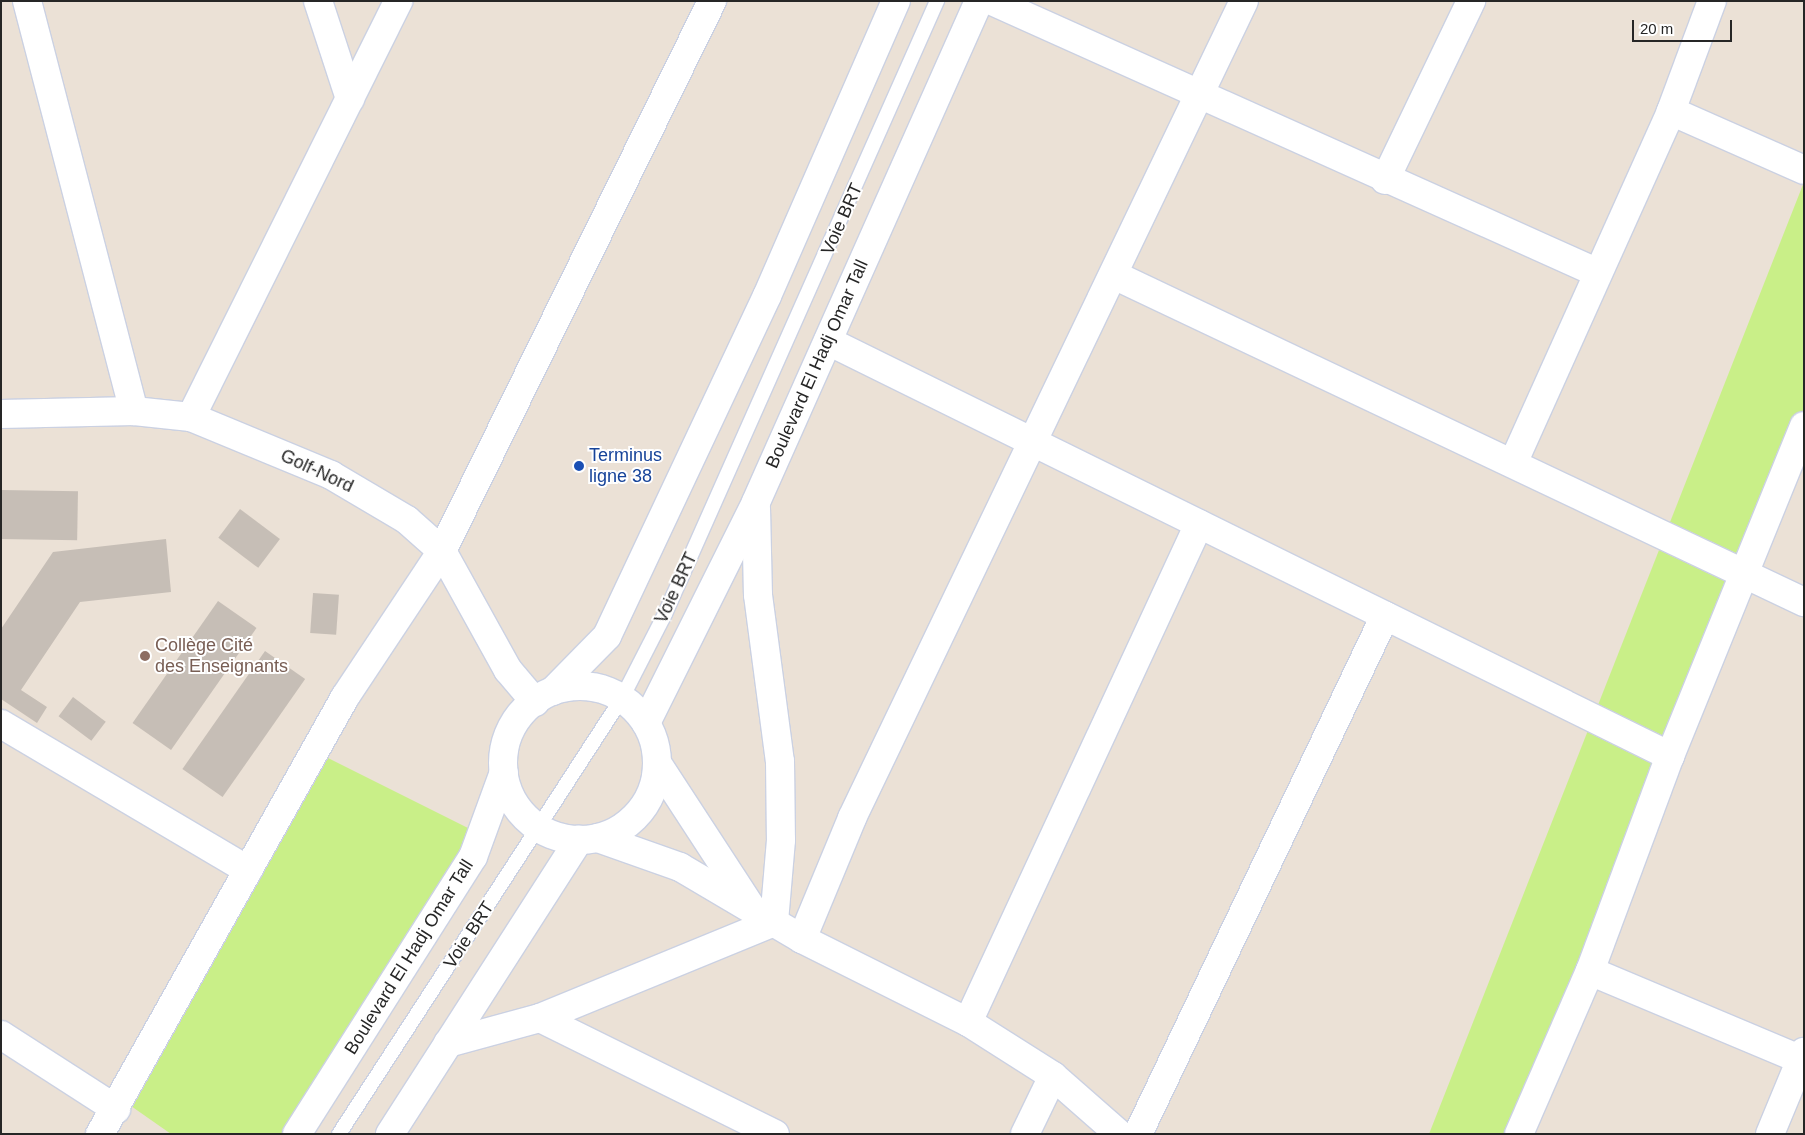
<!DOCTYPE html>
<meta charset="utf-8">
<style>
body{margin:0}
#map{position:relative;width:1805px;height:1135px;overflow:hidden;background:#ebe1d6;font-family:Helvetica,sans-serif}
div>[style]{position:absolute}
.pitch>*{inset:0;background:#c9ef88}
.building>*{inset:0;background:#c6beb6;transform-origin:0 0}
.roads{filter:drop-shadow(1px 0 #cbd1e2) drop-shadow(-1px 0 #cbd1e2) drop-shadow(0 1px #cbd1e2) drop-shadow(0 -1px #cbd1e2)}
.lane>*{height:14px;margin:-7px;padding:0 7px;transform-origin:7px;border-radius:7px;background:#fff}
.street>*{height:28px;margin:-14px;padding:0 14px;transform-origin:14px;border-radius:14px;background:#fff}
.secondary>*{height:28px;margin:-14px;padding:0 14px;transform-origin:14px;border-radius:14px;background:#fff}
.secondary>.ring{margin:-14px;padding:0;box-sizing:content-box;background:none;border:28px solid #fff;border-radius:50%}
.dots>*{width:14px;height:14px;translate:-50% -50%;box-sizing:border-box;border:2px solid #fff;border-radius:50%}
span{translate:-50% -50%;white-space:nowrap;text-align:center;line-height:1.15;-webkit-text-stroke:4px #fff;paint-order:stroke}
.street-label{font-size:18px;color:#262626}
.transit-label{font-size:18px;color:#164399}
.left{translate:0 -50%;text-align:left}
.education-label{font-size:18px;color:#785e54}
.frame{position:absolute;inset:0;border:2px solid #262626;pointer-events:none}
.scale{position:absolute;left:1632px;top:20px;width:100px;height:22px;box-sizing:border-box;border:2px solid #262626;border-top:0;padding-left:6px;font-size:15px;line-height:18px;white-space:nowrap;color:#262626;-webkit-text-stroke:4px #fff;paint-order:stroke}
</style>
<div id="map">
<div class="pitch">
<i style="clip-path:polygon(1804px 182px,1804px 425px,1530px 1134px,1429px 1134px)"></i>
<i style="clip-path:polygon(324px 756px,476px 832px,289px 1134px,171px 1134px,131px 1106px)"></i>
</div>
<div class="building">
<i style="left:1px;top:490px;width:77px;height:49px;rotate:1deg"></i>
<i style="left:240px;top:509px;width:50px;height:36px;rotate:37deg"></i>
<i style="clip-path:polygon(166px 539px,171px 592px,80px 602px,21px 690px,47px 707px,37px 723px,1px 699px,1px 629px,53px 552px)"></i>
<i style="left:313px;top:593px;width:26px;height:40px;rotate:4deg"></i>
<i style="left:218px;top:601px;width:47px;height:149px;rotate:35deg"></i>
<i style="left:265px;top:651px;width:49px;height:144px;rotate:35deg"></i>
<i style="left:73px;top:697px;width:41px;height:24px;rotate:37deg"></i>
</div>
<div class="roads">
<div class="lane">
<i style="left:339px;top:1134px;width:520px;rotate:-57.01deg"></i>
<i style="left:622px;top:698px;width:94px;rotate:-62.9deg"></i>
<i style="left:665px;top:614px;width:671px;rotate:-66.07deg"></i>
</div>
<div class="street">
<i style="left:27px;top:1px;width:424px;rotate:75.4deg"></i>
<i style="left:318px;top:1px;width:103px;rotate:71.9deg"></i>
<i style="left:992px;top:1px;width:664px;rotate:24.17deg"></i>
<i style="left:1671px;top:111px;width:145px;rotate:23.9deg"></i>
<i style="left:1385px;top:180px;width:199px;rotate:-64.3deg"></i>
<i style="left:1114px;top:275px;width:764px;rotate:25.36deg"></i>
<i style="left:828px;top:341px;width:939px;rotate:26.24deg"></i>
<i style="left:1px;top:414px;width:133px;rotate:-1.3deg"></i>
<i style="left:134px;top:411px;width:57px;rotate:6deg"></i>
<i style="left:191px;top:417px;width:152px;rotate:22.5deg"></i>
<i style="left:331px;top:475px;width:88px;rotate:30.6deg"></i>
<i style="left:407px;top:520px;width:47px;rotate:41.5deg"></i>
<i style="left:442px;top:551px;width:136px;rotate:61deg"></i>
<i style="left:508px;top:670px;width:42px;rotate:49.8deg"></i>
<i style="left:191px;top:417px;width:465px;rotate:-63.5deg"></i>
<i style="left:1514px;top:461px;width:384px;rotate:-65.8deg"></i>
<i style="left:1671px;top:111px;width:117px;rotate:-69.6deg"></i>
<i style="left:1px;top:724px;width:287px;rotate:30.6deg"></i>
<i style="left:802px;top:939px;width:131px;rotate:-67.5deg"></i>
<i style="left:852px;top:818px;width:906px;rotate:-64.37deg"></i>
<i style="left:1590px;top:971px;width:232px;rotate:22.8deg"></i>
<i style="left:540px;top:1018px;width:262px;rotate:26.3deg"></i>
<i style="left:968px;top:1022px;width:549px;rotate:-65.12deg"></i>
<i style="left:1px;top:1035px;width:137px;rotate:32.8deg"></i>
<i style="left:100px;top:1134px;width:501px;rotate:-60.72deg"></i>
<i style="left:345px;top:697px;width:175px;rotate:-56.4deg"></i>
<i style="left:442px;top:551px;width:613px;rotate:-63.85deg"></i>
<i style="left:1025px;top:1134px;width:64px;rotate:-64.2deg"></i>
<i style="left:1138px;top:1134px;width:574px;rotate:-64.51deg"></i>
<i style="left:1519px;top:1134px;width:178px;rotate:-66.5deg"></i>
<i style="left:1590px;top:971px;width:229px;rotate:-69.6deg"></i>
<i style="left:1670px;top:756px;width:356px;rotate:-67.9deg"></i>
<i style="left:1770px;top:1134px;width:89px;rotate:-67.5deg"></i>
</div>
<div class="secondary">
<i style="left:756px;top:508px;width:87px;rotate:88.7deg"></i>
<i style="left:758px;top:595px;width:167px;rotate:82.5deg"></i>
<i style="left:780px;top:761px;width:79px;rotate:89.3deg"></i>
<i style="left:781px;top:840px;width:82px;rotate:94.9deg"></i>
<i class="ring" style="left:503px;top:686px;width:126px;height:126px"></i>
<i style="left:553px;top:691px;width:77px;rotate:-45.5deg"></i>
<i style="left:607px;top:636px;width:376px;rotate:-64.8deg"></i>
<i style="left:767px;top:296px;width:322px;rotate:-66.4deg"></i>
<i style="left:646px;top:723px;width:247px;rotate:-63.5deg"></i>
<i style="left:756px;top:502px;width:548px;rotate:-66.01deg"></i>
<i style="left:657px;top:763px;width:174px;rotate:56.9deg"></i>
<i style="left:598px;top:838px;width:87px;rotate:19.5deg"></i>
<i style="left:680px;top:867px;width:142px;rotate:30.5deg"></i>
<i style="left:802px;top:939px;width:186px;rotate:26.6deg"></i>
<i style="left:968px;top:1022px;width:101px;rotate:32.4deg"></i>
<i style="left:1053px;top:1076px;width:88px;rotate:41.3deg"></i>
<i style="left:448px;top:1043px;width:95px;rotate:-15.2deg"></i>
<i style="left:540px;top:1018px;width:253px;rotate:-22.3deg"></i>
<i style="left:297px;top:1134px;width:328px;rotate:-57.6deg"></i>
<i style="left:473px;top:857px;width:90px;rotate:-70deg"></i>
<i style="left:390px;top:1134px;width:350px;rotate:-57.3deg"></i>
</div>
</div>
<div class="dots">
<i style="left:579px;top:466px;background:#1a4fb4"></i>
<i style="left:145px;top:656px;background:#8d6e63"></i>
</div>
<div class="street-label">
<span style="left:842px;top:219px;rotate:-66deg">Voie BRT</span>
<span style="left:817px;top:364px;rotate:-66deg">Boulevard El Hadj Omar Tall</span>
<span style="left:317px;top:471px;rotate:25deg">Golf-Nord</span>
<span style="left:676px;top:588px;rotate:-65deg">Voie BRT</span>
<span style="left:469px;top:935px;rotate:-57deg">Voie BRT</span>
<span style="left:409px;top:957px;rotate:-58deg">Boulevard El Hadj Omar Tall</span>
</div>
<div class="transit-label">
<span class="left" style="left:589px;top:466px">Terminus<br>ligne 38</span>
</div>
<div class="education-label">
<span class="left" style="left:155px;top:656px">Collège Cité<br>des Enseignants</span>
</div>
<div class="frame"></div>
<div class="scale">20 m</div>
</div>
